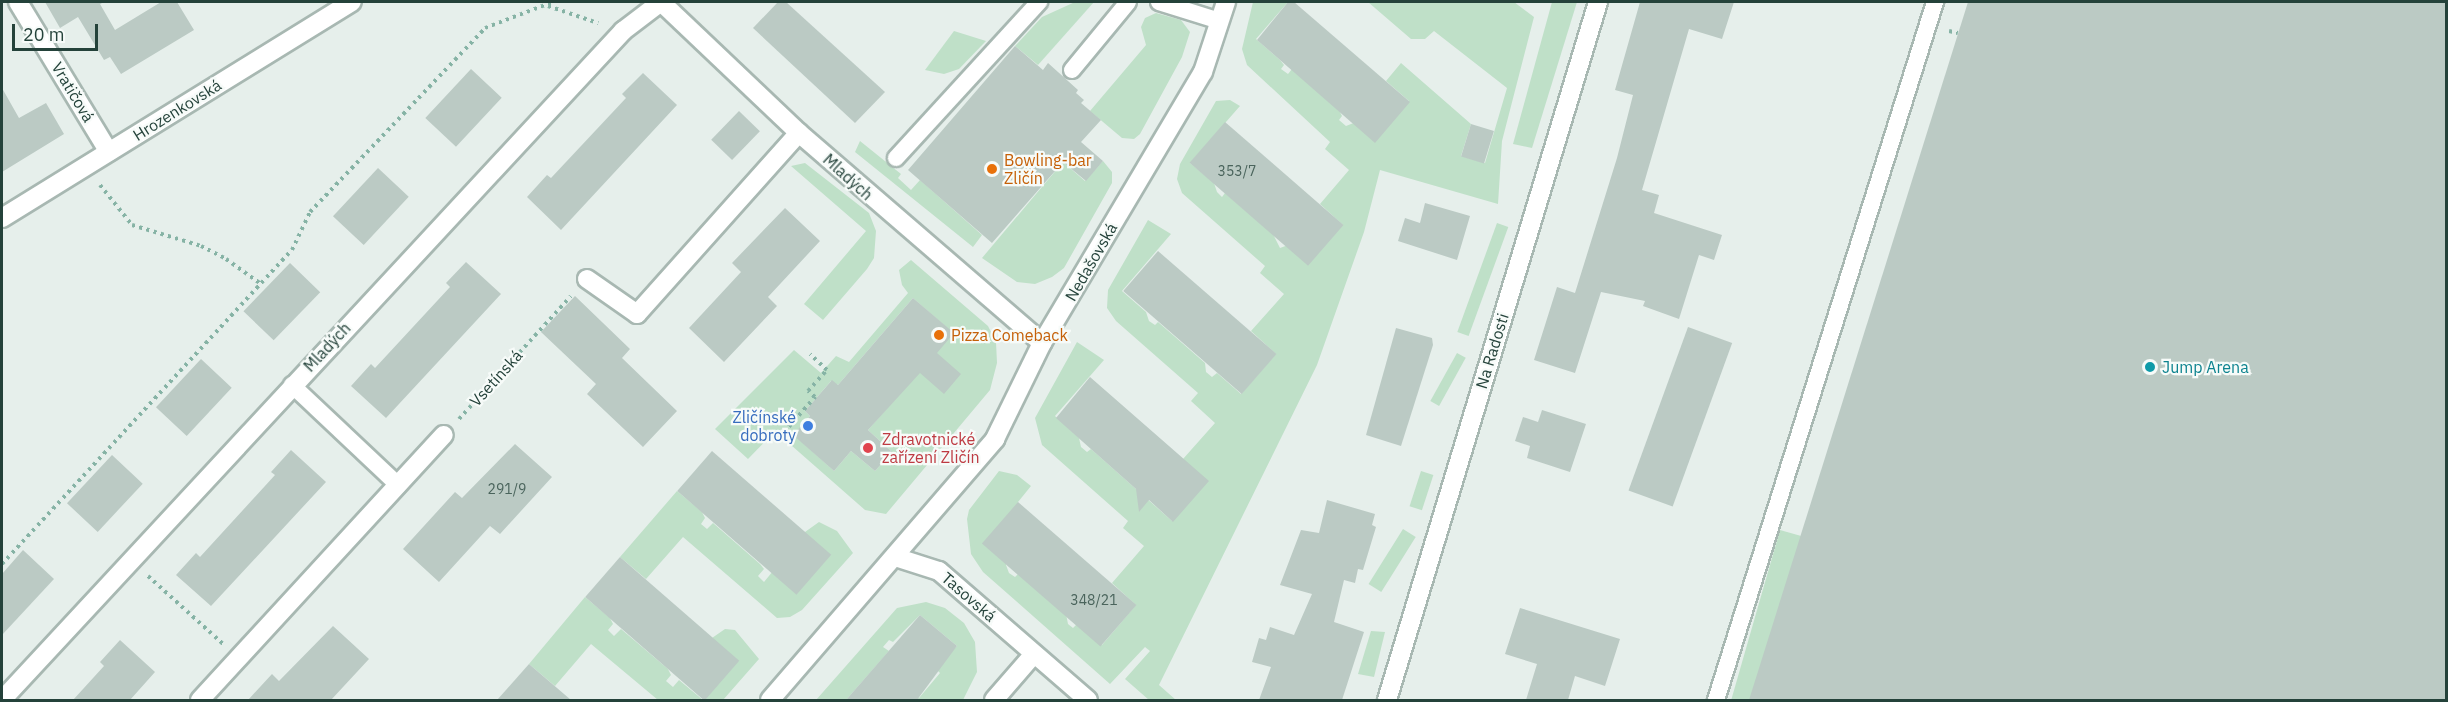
<!DOCTYPE html>
<meta charset="utf-8">
<style>
body{margin:0}
#map{position:relative;width:2448px;height:702px;overflow:hidden;background:#e6efeb;font-family:"IBM Plex Sans",sans-serif}
div>[style]{position:absolute}
.green>*{inset:0;background:#bfe0c8;transform-origin:0 0}
.building>*{inset:0;background:#bbcac4;transform-origin:0 0}
.path>*{height:4px;margin-top:-2px;transform-origin:0;background:repeating-linear-gradient(90deg,#86b3a5 0 3px,transparent 0 7.5px)}
.roads{filter:drop-shadow(2px 0 #a8b8b2) drop-shadow(-2px 0 #a8b8b2) drop-shadow(0 2px #a8b8b2) drop-shadow(0 -2px #a8b8b2)}
.lane>*{height:16px;margin:-8px;padding:0 8px;transform-origin:8px;border-radius:8px;background:#fff}
.street>*{height:18px;margin:-9px;padding:0 9px;transform-origin:9px;border-radius:9px;background:#fff}
.secondary>*{height:18px;margin:-9px;padding:0 9px;transform-origin:9px;border-radius:9px;background:#fff}
.dots>*{width:16px;height:16px;translate:-50% -50%;box-sizing:border-box;border:3px solid #f7fbf9;border-radius:50%}
span{translate:-50% -50%;white-space:nowrap;text-align:center;line-height:1.15;-webkit-text-stroke:4.5px #f7fbf9;paint-order:stroke}
.number-label{font-size:14px;color:#4a645c}
.number-label span{-webkit-text-stroke-width:0}
.street-label{font-size:16px;color:#24423a}
.food-label{font-size:16px;color:#c56008}
.left{translate:0 -50%;text-align:left}
.culture-label{font-size:16px;color:#0d838f}
.shop-label{font-size:16px;color:#366cbe}
.right{translate:-100% -50%;text-align:right}
.health-label{font-size:16px;color:#be3a42}
.frame{position:absolute;inset:0;border:3px solid #24423a;pointer-events:none}
.scale{position:absolute;left:12px;top:24px;width:86px;height:27px;box-sizing:border-box;border:3px solid #24423a;border-top:0;padding-left:8px;font-size:18px;line-height:21px;white-space:nowrap;color:#24423a;-webkit-text-stroke:4px #f7fbf9;paint-order:stroke}
</style>
<div id="map">
<div class="green">
<i style="clip-path:polygon(1075px 2px,1094px 2px,1038px 65px,1015px 46px,1042px 17px)"></i>
<i style="clip-path:polygon(1253px 2px,1288px 2px,1256px 39px,1280px 60px,1284px 65px,1281px 69px,1288px 74px,1292px 69px,1339px 110px,1342px 116px,1339px 120px,1346px 126px,1409px 101px,1386px 81px,1401px 63px,1471px 124px,1461px 156px,1485px 163px,1507px 88px,1434px 31px,1425px 39px,1411px 39px,1368px 2px,1514px 2px,1534px 17px,1502px 141px,1498px 204px,1380px 170px,1364px 232px,1317px 365px,1159px 685px,1176px 700px,1149px 700px,1125px 679px,1150px 651px,1145px 647px,1110px 684px,983px 572px,971px 554px,967px 519px,969px 510px,999px 471px,1017px 475px,1031px 486px,1018px 502px,1006px 565px,1009px 573px,1015px 577px,1019px 573px,1066px 614px,1068px 624px,1073px 628px,1077px 624px,1102px 645px,1136px 605px,1112px 583px,1144px 546px,1123px 528px,1128px 521px,1042px 445px,1035px 418px,1077px 342px,1104px 360px,1055px 416px,1079px 438px,1081px 447px,1087px 452px,1091px 449px,1172px 521px,1183px 459px,1215px 423px,1191px 401px,1198px 393px,1116px 321px,1107px 308px,1108px 290px,1148px 220px,1171px 234px,1122px 291px,1146px 312px,1149px 321px,1155px 325px,1158px 322px,1205px 363px,1206px 372px,1212px 377px,1217px 373px,1241px 394px,1276px 354px,1251px 331px,1284px 294px,1260px 273px,1265px 266px,1182px 193px,1177px 179px,1180px 164px,1216px 101px,1230px 100px,1240px 106px,1190px 163px,1214px 183px,1217px 192px,1222px 197px,1225px 193px,1273px 234px,1280px 248px,1343px 225px,1320px 204px,1349px 170px,1325px 149px,1330px 142px,1247px 65px,1242px 49px)"></i>
<i style="clip-path:polygon(1552px 2px,1577px 2px,1532px 148px,1513px 144px)"></i>
<i style="clip-path:polygon(1156px 13px,1181px 20px,1190px 32px,1182px 57px,1140px 134px,1134px 139px,1122px 138px,1090px 111px,1146px 45px,1141px 27px,1145px 18px)"></i>
<i style="clip-path:polygon(954px 31px,986px 41px,959px 69px,944px 74px,925px 70px)"></i>
<i style="clip-path:polygon(860px 141px,901px 174px,898px 178px,911px 190px,920px 180px,982px 235px,973px 247px,855px 152px)"></i>
<i style="clip-path:polygon(1103px 161px,1112px 172px,1112px 183px,1064px 268px,1052px 277px,1035px 284px,1017px 282px,982px 258px,1063px 162px,1085px 181px)"></i>
<i style="clip-path:polygon(805px 163px,869px 213px,876px 231px,874px 258px,867px 269px,823px 320px,804px 304px,866px 231px,791px 166px)"></i>
<i style="left:1497px;top:223px;width:12px;height:116px;rotate:20deg"></i>
<i style="clip-path:polygon(evenodd,911px 260px,988px 326px,996px 342px,997px 363px,990px 390px,886px 514px,865px 510px,775px 431px,748px 459px,715px 429px,794px 350px,821px 373px,836px 356px,849px 362px,908px 293px,902px 285px,899px 270px,911px 260px,913px 298px,953px 333px,868px 430px,892px 452px,875px 471px,851px 451px,834px 471px,794px 435px,810px 416px,805px 411px,831px 381px,838px 385px,913px 298px)"></i>
<i style="left:1457px;top:353px;width:10px;height:55px;rotate:29deg"></i>
<i style="left:1421px;top:471px;width:13px;height:37px;rotate:18deg"></i>
<i style="clip-path:polygon(677px 491px,702px 512px,705px 518px,701px 524px,707px 529px,713px 523px,760px 564px,764px 569px,758px 576px,764px 582px,805px 532px,819px 522px,837px 531px,853px 553px,802px 610px,790px 617px,777px 618px,683px 537px,646px 579px,620px 557px)"></i>
<i style="left:1403px;top:529px;width:15px;height:65px;rotate:32deg"></i>
<i style="left:1780px;top:530px;width:22px;height:178px;rotate:16deg"></i>
<i style="clip-path:polygon(585px 597px,610px 618px,613px 624px,608px 630px,614px 636px,621px 629px,668px 669px,671px 675px,666px 681px,673px 687px,679px 680px,703px 700px,658px 700px,591px 644px,555px 686px,529px 664px)"></i>
<i style="clip-path:polygon(926px 602px,945px 608px,964px 623px,975px 642px,977px 672px,963px 700px,910px 700px,915px 695px,919px 698px,940px 673px,936px 669px,957px 646px,920px 615px,893px 642px,889px 640px,883px 647px,889px 651px,846px 700px,816px 700px,897px 608px)"></i>
<i style="clip-path:polygon(725px 629px,735px 630px,759px 659px,723px 700px,704px 700px,738px 661px,712px 638px)"></i>
<i style="clip-path:polygon(1371px 631px,1385px 632px,1374px 677px,1358px 674px)"></i>
</div>
<div class="building">
<i style="clip-path:polygon(45px 2px,104px 2px,100px 4px,115px 30px,161px 2px,177px 2px,194px 30px,121px 74px,110px 57px,104px 60px,78px 17px,60px 28px)"></i>
<i style="clip-path:polygon(778px 2px,786px 2px,885px 92px,855px 123px,753px 28px)"></i>
<i style="clip-path:polygon(1288px 2px,1294px 2px,1410px 102px,1375px 143px,1257px 40px)"></i>
<i style="clip-path:polygon(1640px 2px,1734px 2px,1722px 39px,1689px 29px,1642px 190px,1659px 195px,1654px 213px,1722px 235px,1714px 260px,1699px 255px,1679px 319px,1643px 306px,1645px 301px,1601px 292px,1575px 373px,1534px 360px,1557px 287px,1575px 293px,1617px 158px,1633px 95px,1615px 90px)"></i>
<i style="clip-path:polygon(1968px 2px,2446px 2px,2446px 700px,1749px 700px)"></i>
<i style="clip-path:polygon(1015px 46px,1043px 70px,1048px 63px,1078px 90px,1076px 93px,1084px 100px,1081px 103px,1101px 120px,1081px 142px,1103px 161px,1086px 181px,1063px 162px,992px 243px,908px 170px)"></i>
<i style="left:471px;top:69px;width:42px;height:67px;rotate:43deg"></i>
<i style="clip-path:polygon(643px 73px,677px 105px,561px 230px,527px 197px,547px 175px,551px 178px,626px 98px,622px 94px)"></i>
<i style="clip-path:polygon(2px 88px,19px 118px,46px 103px,64px 134px,2px 172px)"></i>
<i style="left:739px;top:111px;width:29px;height:40px;rotate:44deg"></i>
<i style="left:1225px;top:122px;width:157px;height:54px;rotate:41deg"></i>
<i style="left:1471px;top:124px;width:24px;height:34px;rotate:17deg"></i>
<i style="left:378px;top:168px;width:42px;height:66px;rotate:43deg"></i>
<i style="clip-path:polygon(1425px 203px,1470px 216px,1457px 260px,1398px 241px,1405px 218px,1420px 223px)"></i>
<i style="clip-path:polygon(785px 208px,820px 241px,768px 297px,777px 306px,724px 362px,689px 328px,741px 272px,732px 263px)"></i>
<i style="left:1158px;top:251px;width:157px;height:53px;rotate:41deg"></i>
<i style="clip-path:polygon(466px 262px,501px 294px,386px 418px,351px 386px,371px 364px,375px 368px,450px 287px,446px 283px)"></i>
<i style="left:290px;top:263px;width:42px;height:67px;rotate:44deg"></i>
<i style="clip-path:polygon(575px 296px,630px 349px,622px 358px,677px 411px,643px 447px,587px 394px,596px 384px,541px 332px)"></i>
<i style="clip-path:polygon(913px 298px,954px 333px,937px 353px,961px 374px,944px 394px,920px 373px,868px 430px,892px 452px,875px 471px,851px 451px,834px 471px,793px 435px,810px 416px,805px 411px,832px 380px,838px 385px)"></i>
<i style="left:1688px;top:327px;width:47px;height:174px;rotate:20deg"></i>
<i style="clip-path:polygon(1396px 328px,1432px 338px,1433px 345px,1401px 446px,1366px 435px)"></i>
<i style="left:201px;top:359px;width:42px;height:66px;rotate:43deg"></i>
<i style="clip-path:polygon(1090px 377px,1209px 481px,1173px 522px,1149px 500px,1139px 512px,1136px 489px,1056px 418px)"></i>
<i style="clip-path:polygon(1542px 410px,1586px 424px,1570px 472px,1527px 458px,1530px 446px,1515px 441px,1523px 417px,1538px 422px)"></i>
<i style="clip-path:polygon(515px 444px,552px 477px,500px 534px,490px 526px,439px 582px,403px 549px,455px 492px,462px 498px)"></i>
<i style="clip-path:polygon(291px 450px,326px 482px,211px 606px,176px 575px,196px 553px,200px 557px,275px 475px,271px 472px)"></i>
<i style="left:712px;top:451px;width:158px;height:53px;rotate:41deg"></i>
<i style="left:112px;top:455px;width:42px;height:66px;rotate:43deg"></i>
<i style="clip-path:polygon(1327px 500px,1375px 514px,1372px 525px,1376px 527px,1363px 570px,1358px 569px,1355px 583px,1344px 580px,1334px 622px,1364px 632px,1342px 700px,1259px 700px,1271px 667px,1252px 662px,1259px 638px,1266px 640px,1270px 627px,1294px 635px,1312px 594px,1280px 585px,1301px 530px,1319px 533px)"></i>
<i style="left:1018px;top:502px;width:157px;height:55px;rotate:41deg"></i>
<i style="clip-path:polygon(23px 550px,54px 579px,2px 635px,2px 574px)"></i>
<i style="left:620px;top:557px;width:158px;height:53px;rotate:41deg"></i>
<i style="clip-path:polygon(1520px 608px,1620px 639px,1605px 686px,1575px 676px,1568px 700px,1526px 700px,1537px 664px,1505px 654px)"></i>
<i style="clip-path:polygon(920px 615px,957px 646px,917px 700px,846px 700px)"></i>
<i style="clip-path:polygon(333px 626px,369px 659px,331px 700px,248px 700px,272px 674px,279px 681px)"></i>
<i style="clip-path:polygon(120px 640px,155px 672px,130px 700px,73px 700px,104px 666px,100px 662px)"></i>
<i style="clip-path:polygon(529px 664px,571px 700px,497px 700px)"></i>
</div>
<div class="path">
<i style="left:548px;top:6px;width:53px;rotate:18.8deg"></i>
<i style="left:1949px;top:31px;width:9px;rotate:13deg"></i>
<i style="left:100px;top:185px;width:51px;rotate:51.3deg"></i>
<i style="left:132px;top:225px;width:72px;rotate:16.9deg"></i>
<i style="left:201px;top:246px;width:28px;rotate:27deg"></i>
<i style="left:226px;top:259px;width:43px;rotate:35.5deg"></i>
<i style="left:459px;top:419px;width:166px;rotate:-47.7deg"></i>
<i style="left:779px;top:438px;width:55px;rotate:-48.7deg"></i>
<i style="left:815px;top:397px;width:9px;rotate:-139deg"></i>
<i style="left:808px;top:391px;width:28px;rotate:-48deg"></i>
<i style="left:827px;top:370px;width:23px;rotate:-137deg"></i>
<i style="left:2px;top:564px;width:427px;rotate:-47.3deg"></i>
<i style="left:292px;top:250px;width:42px;rotate:-64.7deg"></i>
<i style="left:310px;top:212px;width:254px;rotate:-46.4deg"></i>
<i style="left:485px;top:28px;width:73px;rotate:-20.9deg"></i>
<i style="left:148px;top:576px;width:101px;rotate:42.2deg"></i>
</div>
<div class="roads">
<div class="lane">
<i style="left:1159px;top:2px;width:64px;rotate:17.3deg"></i>
<i style="left:1072px;top:70px;width:88px;rotate:-50.5deg"></i>
<i style="left:896px;top:158px;width:212px;rotate:-47.5deg"></i>
<i style="left:292px;top:385px;width:146px;rotate:43.3deg"></i>
<i style="left:1716px;top:700px;width:732px;rotate:-72.58deg"></i>
</div>
<div class="street">
<i style="left:18px;top:2px;width:175px;rotate:58.8deg"></i>
<i style="left:661px;top:2px;width:190px;rotate:43.5deg"></i>
<i style="left:799px;top:133px;width:321px;rotate:40.8deg"></i>
<i style="left:587px;top:279px;width:61px;rotate:35deg"></i>
<i style="left:637px;top:314px;width:243px;rotate:-48.2deg"></i>
<i style="left:895px;top:557px;width:46px;rotate:17.7deg"></i>
<i style="left:939px;top:571px;width:197px;rotate:40.9deg"></i>
<i style="left:2px;top:700px;width:913px;rotate:-47.13deg"></i>
<i style="left:623px;top:31px;width:48px;rotate:-37.3deg"></i>
<i style="left:200px;top:700px;width:360px;rotate:-47.4deg"></i>
<i style="left:770px;top:700px;width:345px;rotate:-49.2deg"></i>
<i style="left:995px;top:439px;width:107px;rotate:-63.9deg"></i>
<i style="left:1042px;top:343px;width:315px;rotate:-59.3deg"></i>
<i style="left:1203px;top:72px;width:74px;rotate:-71.8deg"></i>
<i style="left:994px;top:700px;width:61px;rotate:-49deg"></i>
</div>
<div class="secondary">
<i style="left:2px;top:218px;width:411px;rotate:-31.7deg"></i>
<i style="left:1387px;top:700px;width:729px;rotate:-73.18deg"></i>
</div>
</div>
<div class="dots">
<i style="left:992px;top:169px;background:#e8710a"></i>
<i style="left:939px;top:335px;background:#e8710a"></i>
<i style="left:2150px;top:367px;background:#0f9aa8"></i>
<i style="left:808px;top:426px;background:#3f7fe0"></i>
<i style="left:868px;top:448px;background:#e0444e"></i>
</div>
<div class="number-label">
<span style="left:1237px;top:171px">353/7</span>
<span style="left:507px;top:489px">291/9</span>
<span style="left:1094px;top:600px">348/21</span>
</div>
<div class="street-label">
<span style="left:73px;top:92px;rotate:59deg">Vratičová</span>
<span style="left:177px;top:110px;rotate:-32deg">Hrozenkovská</span>
<span style="left:848px;top:177px;rotate:42deg">Mladých</span>
<span style="left:1091px;top:262px;rotate:-60deg">Nedašovská</span>
<span style="left:327px;top:347px;rotate:-47deg">Mladých</span>
<span style="left:1492px;top:351px;rotate:-73deg">Na Radosti</span>
<span style="left:496px;top:378px;rotate:-48deg">Vsetínská</span>
<span style="left:969px;top:597px;rotate:41deg">Tasovská</span>
</div>
<div class="food-label">
<span class="left" style="left:1004px;top:169px">Bowling-bar<br>Zličín</span>
<span class="left" style="left:951px;top:335px">Pizza Comeback</span>
</div>
<div class="culture-label">
<span class="left" style="left:2162px;top:367px">Jump Arena</span>
</div>
<div class="shop-label">
<span class="right" style="left:796px;top:426px">Zličínské<br>dobroty</span>
</div>
<div class="health-label">
<span class="left" style="left:882px;top:448px">Zdravotnické<br>zařízení Zličín</span>
</div>
<div class="frame"></div>
<div class="scale">20 m</div>
</div>
